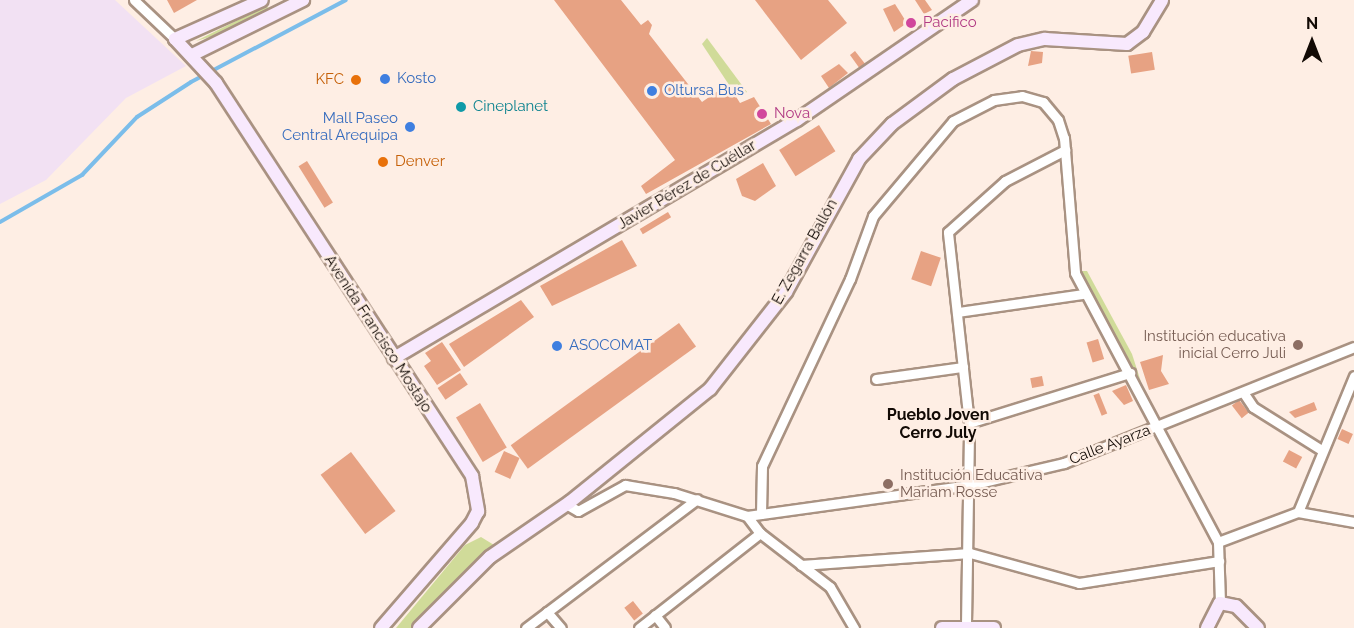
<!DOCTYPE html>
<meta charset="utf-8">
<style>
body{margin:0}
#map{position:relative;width:1354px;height:628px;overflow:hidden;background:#feeee4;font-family:Raleway,sans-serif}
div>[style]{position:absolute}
.industrial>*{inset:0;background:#f2e1f3}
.green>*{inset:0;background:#d0db99}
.stream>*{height:4px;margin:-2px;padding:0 2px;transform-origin:2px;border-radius:2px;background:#7bbdea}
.building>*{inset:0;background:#e7a283;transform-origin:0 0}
.roads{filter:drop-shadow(2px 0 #a99282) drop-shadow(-2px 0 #a99282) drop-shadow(0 2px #a99282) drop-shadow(0 -2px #a99282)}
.street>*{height:9px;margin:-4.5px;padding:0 4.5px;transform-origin:4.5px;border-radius:4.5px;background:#fff}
.secondary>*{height:12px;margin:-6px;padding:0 6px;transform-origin:6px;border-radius:6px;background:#f8e9fd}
.dots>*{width:16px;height:16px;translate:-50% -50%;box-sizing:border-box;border:3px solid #feeee4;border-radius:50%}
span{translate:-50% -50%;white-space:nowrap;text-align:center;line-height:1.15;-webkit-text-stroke:5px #feeee4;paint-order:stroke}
.hotel-label{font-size:15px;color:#b23c85}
.left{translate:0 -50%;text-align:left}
.shop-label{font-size:15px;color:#366cbe}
.right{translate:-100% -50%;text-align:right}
.food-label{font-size:15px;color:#c56008}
.culture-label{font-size:15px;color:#0d838f}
.street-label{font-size:15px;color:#120a05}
.education-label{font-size:15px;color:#785e54}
.neighbourhood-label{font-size:16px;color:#120a05;font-weight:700}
.north{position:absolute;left:1282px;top:12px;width:60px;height:60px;-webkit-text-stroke:4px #feeee4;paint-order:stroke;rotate:0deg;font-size:16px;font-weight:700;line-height:24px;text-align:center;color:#120a05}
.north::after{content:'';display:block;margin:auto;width:21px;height:27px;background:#120a05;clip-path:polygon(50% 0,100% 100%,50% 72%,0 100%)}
</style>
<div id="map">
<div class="industrial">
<i style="clip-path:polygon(0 0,115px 0,186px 66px,126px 98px,46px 180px,0 204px)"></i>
</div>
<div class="green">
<i style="clip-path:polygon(266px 6px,271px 10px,234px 30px,196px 41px)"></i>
<i style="clip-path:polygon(707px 38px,747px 92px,737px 97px,702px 44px)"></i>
<i style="clip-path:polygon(1080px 271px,1087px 271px,1132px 354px,1141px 382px)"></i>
<i style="clip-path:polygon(481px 537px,494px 545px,411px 628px,396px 628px,465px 545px)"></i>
</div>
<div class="stream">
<i style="left:0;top:222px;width:95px;rotate:-29.8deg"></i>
<i style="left:82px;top:175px;width:80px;rotate:-46.5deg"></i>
<i style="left:137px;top:117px;width:64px;rotate:-32.9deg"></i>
<i style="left:191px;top:82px;width:175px;rotate:-27.9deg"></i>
</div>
<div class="building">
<i style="clip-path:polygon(167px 0,197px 0,174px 13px)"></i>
<i style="clip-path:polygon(554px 0,621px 0,641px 25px,648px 20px,652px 25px,649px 34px,702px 102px,728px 84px,740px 103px,754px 97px,771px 124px,646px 194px,641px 186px,675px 160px)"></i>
<i style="clip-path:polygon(755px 0,828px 0,847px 23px,801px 60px)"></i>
<i style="clip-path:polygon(915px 0,925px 0,932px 10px,924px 14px)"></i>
<i style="clip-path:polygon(895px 4px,907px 23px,894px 32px,883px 9px)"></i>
<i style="clip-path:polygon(855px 51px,866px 65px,860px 69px,850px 55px)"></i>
<i style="clip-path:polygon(1031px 51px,1043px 52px,1042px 63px,1028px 66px)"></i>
<i style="left:1152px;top:52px;width:18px;height:24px;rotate:81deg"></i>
<i style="clip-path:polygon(839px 64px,848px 73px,829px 88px,821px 76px)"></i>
<i style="left:819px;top:125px;width:31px;height:47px;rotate:58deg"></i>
<i style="left:307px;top:161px;width:49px;height:10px;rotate:58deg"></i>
<i style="clip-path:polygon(763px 163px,776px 186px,755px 201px,742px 196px,736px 179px)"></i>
<i style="left:668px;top:212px;width:6px;height:33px;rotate:59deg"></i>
<i style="clip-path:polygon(622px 240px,637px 266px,552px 306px,540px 286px)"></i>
<i style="left:921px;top:251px;width:21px;height:30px;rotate:19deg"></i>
<i style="clip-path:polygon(521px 300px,534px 317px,464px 367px,449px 344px)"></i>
<i style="left:679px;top:323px;width:29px;height:208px;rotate:54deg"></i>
<i style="left:1098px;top:339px;width:21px;height:12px;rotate:73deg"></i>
<i style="clip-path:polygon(442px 342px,461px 370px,437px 385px,424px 366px,431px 361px,425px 353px)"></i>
<i style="clip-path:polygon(1163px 355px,1161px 371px,1169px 384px,1149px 390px,1140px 362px)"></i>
<i style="left:460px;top:373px;width:14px;height:27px;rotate:56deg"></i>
<i style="left:1042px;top:376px;width:10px;height:12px;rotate:79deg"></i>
<i style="clip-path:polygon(1126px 385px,1133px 401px,1124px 405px,1112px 391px)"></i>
<i style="left:1099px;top:393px;width:22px;height:6px;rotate:68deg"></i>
<i style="left:1239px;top:400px;width:16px;height:9px;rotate:52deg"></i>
<i style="clip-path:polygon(1314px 402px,1317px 410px,1295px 418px,1289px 412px)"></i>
<i style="left:480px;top:403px;width:52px;height:28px;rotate:59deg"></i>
<i style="left:1342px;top:429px;width:12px;height:11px;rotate:24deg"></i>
<i style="left:1289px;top:450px;width:15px;height:13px;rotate:28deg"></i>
<i style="left:504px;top:451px;width:17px;height:23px;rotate:24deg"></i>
<i style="left:351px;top:452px;width:74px;height:38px;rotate:53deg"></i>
<i style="left:633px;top:601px;width:16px;height:11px;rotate:52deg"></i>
</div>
<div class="roads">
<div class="street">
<i style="left:134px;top:0;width:57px;rotate:43.6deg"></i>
<i style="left:958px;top:312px;width:126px;rotate:-8.2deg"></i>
<i style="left:876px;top:379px;width:88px;rotate:-7.9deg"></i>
<i style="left:1243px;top:392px;width:18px;rotate:56deg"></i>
<i style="left:1253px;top:407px;width:79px;rotate:32.1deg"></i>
<i style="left:969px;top:423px;width:169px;rotate:-17.3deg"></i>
<i style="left:566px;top:504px;width:14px;rotate:30deg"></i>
<i style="left:578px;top:511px;width:54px;rotate:-29deg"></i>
<i style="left:625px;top:485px;width:50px;rotate:9.3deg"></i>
<i style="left:674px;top:493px;width:77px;rotate:17.5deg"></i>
<i style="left:747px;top:516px;width:21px;rotate:53deg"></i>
<i style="left:760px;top:533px;width:88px;rotate:37.6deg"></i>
<i style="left:830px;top:587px;width:48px;rotate:59.7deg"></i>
<i style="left:1298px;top:512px;width:147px;rotate:-67.6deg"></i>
<i style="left:761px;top:514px;width:48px;rotate:-88.8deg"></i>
<i style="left:762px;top:466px;width:207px;rotate:-64.8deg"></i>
<i style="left:850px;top:279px;width:67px;rotate:-69.9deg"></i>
<i style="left:873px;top:216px;width:124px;rotate:-49.9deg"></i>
<i style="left:953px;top:121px;width:46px;rotate:-27.1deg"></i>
<i style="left:994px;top:100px;width:28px;rotate:-8deg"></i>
<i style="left:1022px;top:96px;width:22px;rotate:16deg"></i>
<i style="left:1043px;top:102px;width:23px;rotate:50deg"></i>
<i style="left:1058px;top:120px;width:19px;rotate:72deg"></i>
<i style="left:1064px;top:138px;width:135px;rotate:85.3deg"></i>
<i style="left:1075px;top:273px;width:305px;rotate:62deg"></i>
<i style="left:1218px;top:542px;width:61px;rotate:88.1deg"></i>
<i style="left:747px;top:516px;width:225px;rotate:-7.9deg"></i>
<i style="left:970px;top:485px;width:97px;rotate:-13.2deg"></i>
<i style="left:1064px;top:463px;width:312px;rotate:-21.8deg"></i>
<i style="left:1218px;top:542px;width:85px;rotate:-20.6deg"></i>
<i style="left:1298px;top:512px;width:57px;rotate:10.1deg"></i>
<i style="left:801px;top:565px;width:169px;rotate:-4.1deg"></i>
<i style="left:970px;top:553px;width:113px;rotate:15.4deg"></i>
<i style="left:1079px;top:583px;width:142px;rotate:-8.9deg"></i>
<i style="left:547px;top:612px;width:21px;rotate:49deg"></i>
<i style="left:655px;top:615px;width:16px;rotate:52deg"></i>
<i style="left:966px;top:624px;width:201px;rotate:-89.1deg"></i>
<i style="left:969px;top:423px;width:192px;rotate:-96.3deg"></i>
<i style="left:948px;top:232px;width:76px;rotate:-41.8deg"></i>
<i style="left:1005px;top:181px;width:68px;rotate:-27.3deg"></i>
<i style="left:526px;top:628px;width:214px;rotate:-37deg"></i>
<i style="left:639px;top:628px;width:154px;rotate:-38.1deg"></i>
</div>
<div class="secondary">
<i style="left:175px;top:39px;width:60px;rotate:47deg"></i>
<i style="left:216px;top:83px;width:469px;rotate:56.9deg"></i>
<i style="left:472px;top:476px;width:36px;rotate:80deg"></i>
<i style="left:478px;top:511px;width:13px;rotate:117deg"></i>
<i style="left:472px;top:523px;width:139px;rotate:130.9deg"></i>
<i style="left:175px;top:39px;width:95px;rotate:-24.1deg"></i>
<i style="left:194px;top:54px;width:122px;rotate:-26.4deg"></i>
<i style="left:394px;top:358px;width:468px;rotate:-30.6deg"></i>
<i style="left:797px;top:120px;width:212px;rotate:-34.4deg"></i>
<i style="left:419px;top:628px;width:100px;rotate:-45deg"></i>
<i style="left:490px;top:557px;width:97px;rotate:-34.5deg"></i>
<i style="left:570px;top:502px;width:180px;rotate:-38.9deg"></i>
<i style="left:710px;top:389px;width:123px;rotate:-51.9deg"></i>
<i style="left:786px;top:292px;width:152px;rotate:-61.2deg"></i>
<i style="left:859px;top:159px;width:48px;rotate:-46.7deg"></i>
<i style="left:892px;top:124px;width:76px;rotate:-36.4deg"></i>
<i style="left:953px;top:79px;width:73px;rotate:-27.6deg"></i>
<i style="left:1018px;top:45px;width:28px;rotate:-13deg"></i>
<i style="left:1045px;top:39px;width:82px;rotate:3.5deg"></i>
<i style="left:1127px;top:44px;width:20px;rotate:-37deg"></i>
<i style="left:1143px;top:32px;width:37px;rotate:-59deg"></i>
<i style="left:942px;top:628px;width:52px"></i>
<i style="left:1207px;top:628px;width:28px;rotate:-63deg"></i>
<i style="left:1220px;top:603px;width:16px;rotate:11deg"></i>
<i style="left:1236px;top:606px;width:31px;rotate:45deg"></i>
</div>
</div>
<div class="dots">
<i style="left:911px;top:23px;background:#d1479c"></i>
<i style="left:385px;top:79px;background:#3f7fe0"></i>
<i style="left:356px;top:80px;background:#e8710a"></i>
<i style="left:652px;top:91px;background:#3f7fe0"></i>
<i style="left:461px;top:107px;background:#0f9aa8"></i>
<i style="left:762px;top:114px;background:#d1479c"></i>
<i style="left:410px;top:127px;background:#3f7fe0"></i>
<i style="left:383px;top:162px;background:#e8710a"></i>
<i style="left:1298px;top:345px;background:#8d6e63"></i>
<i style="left:557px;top:346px;background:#3f7fe0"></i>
<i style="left:888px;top:484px;background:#8d6e63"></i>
</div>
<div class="hotel-label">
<span class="left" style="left:923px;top:23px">Pacifico</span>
<span class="left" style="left:774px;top:114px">Nova</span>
</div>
<div class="shop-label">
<span class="left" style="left:397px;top:79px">Kosto</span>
<span class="left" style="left:664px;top:91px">Oltursa Bus</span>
<span class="right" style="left:398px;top:127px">Mall Paseo<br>Central Arequipa</span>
<span class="left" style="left:569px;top:346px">ASOCOMAT</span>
</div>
<div class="food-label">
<span class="right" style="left:344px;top:80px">KFC</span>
<span class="left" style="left:395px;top:162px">Denver</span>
</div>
<div class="culture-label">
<span class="left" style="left:473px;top:107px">Cineplanet</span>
</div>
<div class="street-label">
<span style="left:687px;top:185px;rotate:-31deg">Javier Pérez de Cuéllar</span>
<span style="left:805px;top:252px;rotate:-61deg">E. Zegarra Ballón</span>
<span style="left:378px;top:334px;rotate:57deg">Avenida Francisco Mostajo</span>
<span style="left:1110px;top:445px;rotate:-21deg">Calle Ayarza</span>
</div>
<div class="education-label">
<span class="right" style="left:1286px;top:345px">Institución educativa<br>inicial Cerro Juli</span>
<span class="left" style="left:900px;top:484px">Institución Educativa<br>Mariam Rosse</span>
</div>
<div class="neighbourhood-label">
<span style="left:938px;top:424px">Pueblo Joven<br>Cerro July</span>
</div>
<div class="north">N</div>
</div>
